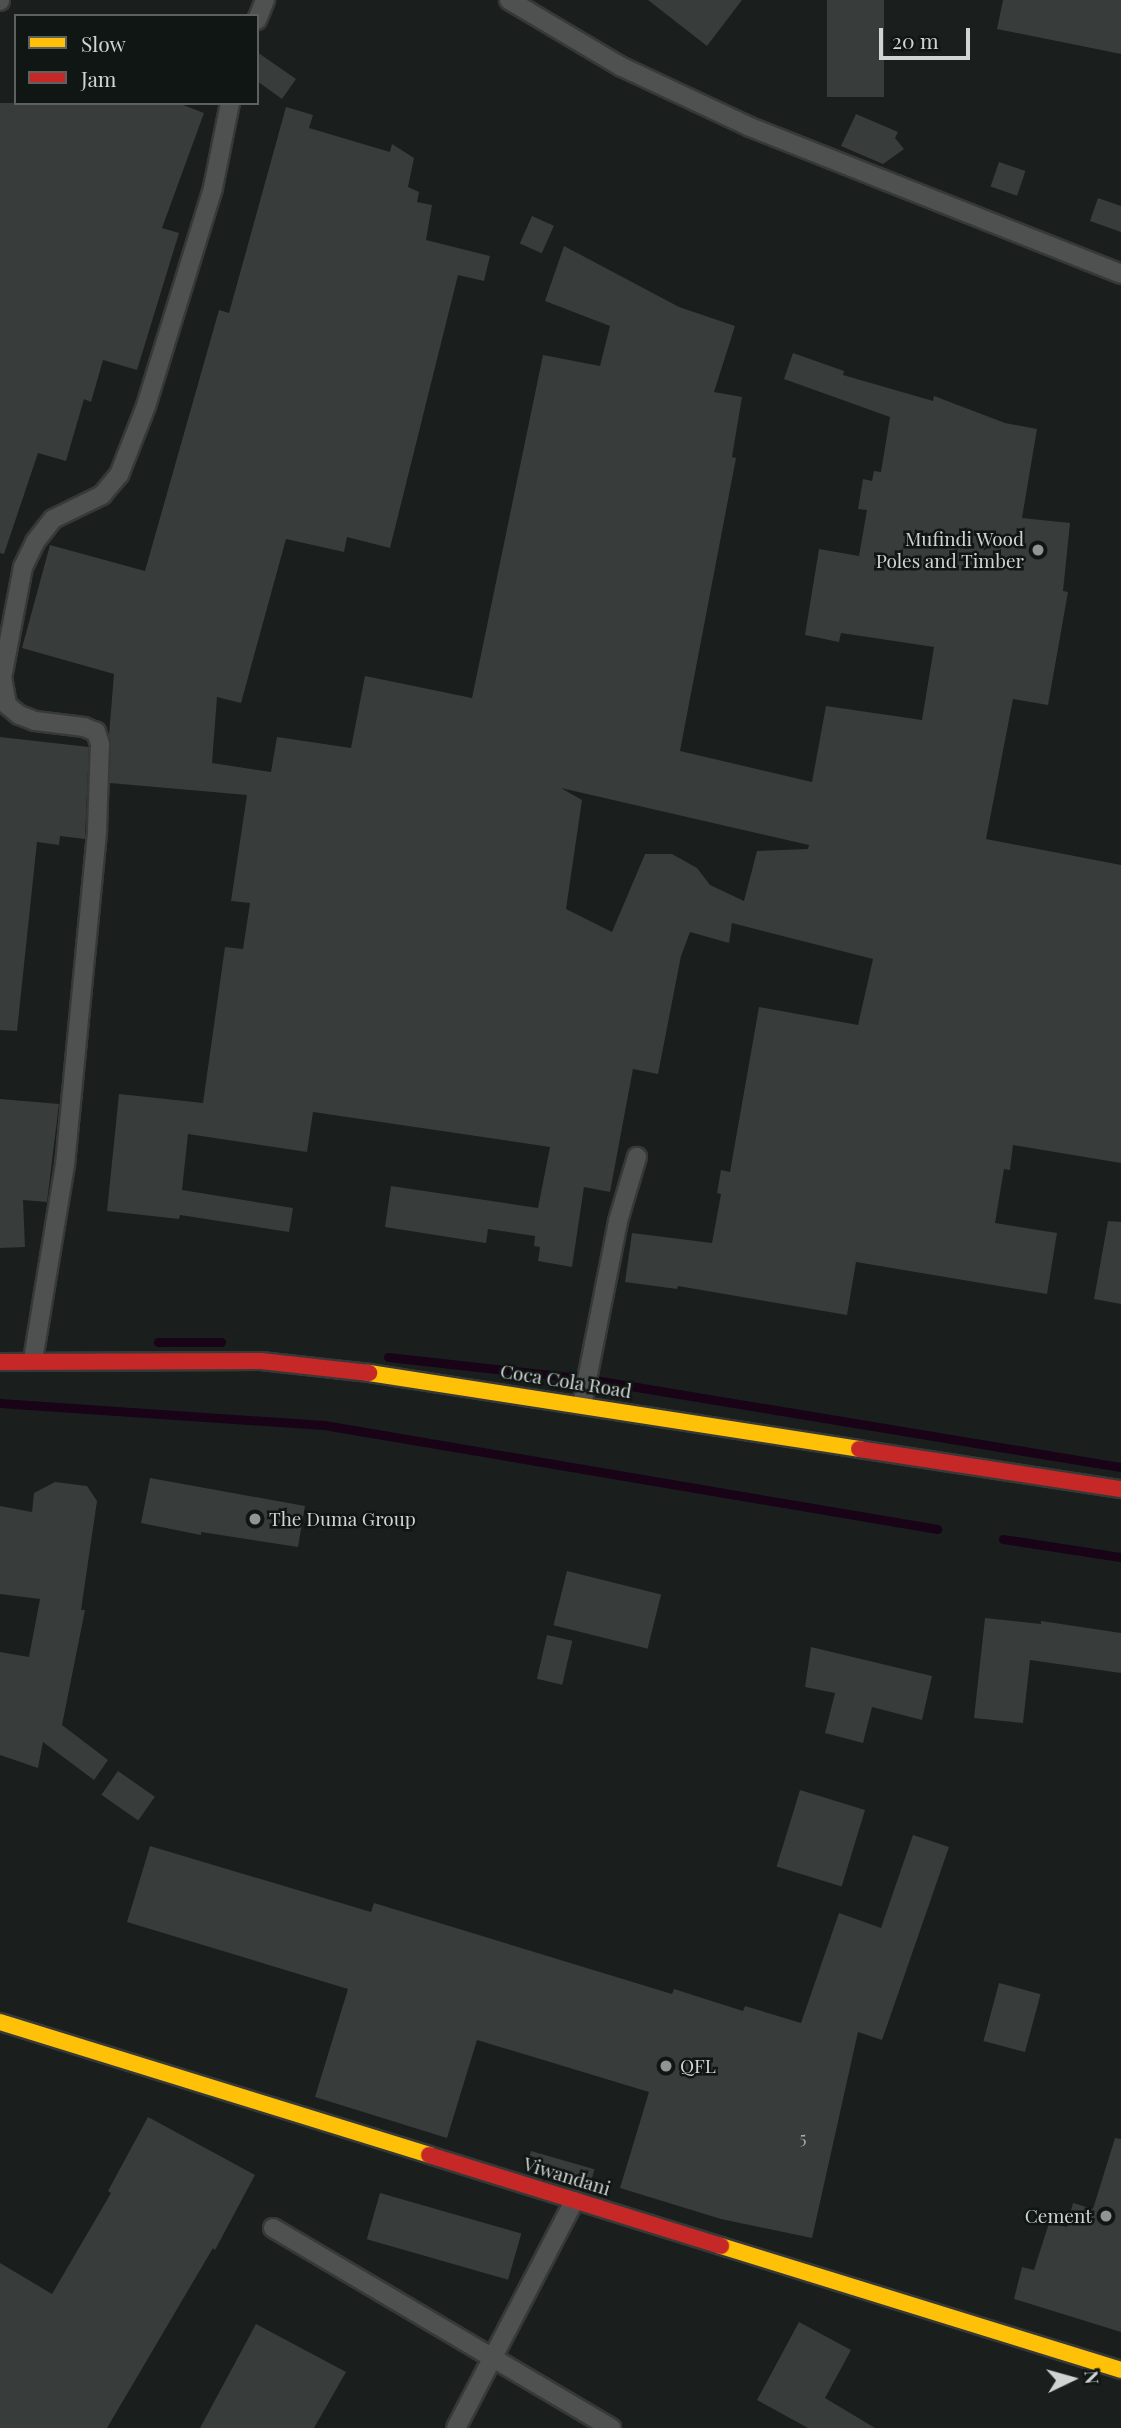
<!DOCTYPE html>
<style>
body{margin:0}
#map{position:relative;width:1121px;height:2428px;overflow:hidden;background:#1a1f1d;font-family:"Playfair Display",serif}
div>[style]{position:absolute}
.stream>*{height:9px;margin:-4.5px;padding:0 4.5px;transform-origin:4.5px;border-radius:4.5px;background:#180317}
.building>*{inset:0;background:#383c3a;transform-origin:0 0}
.roads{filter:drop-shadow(2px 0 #363938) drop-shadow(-2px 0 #363938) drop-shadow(0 2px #363938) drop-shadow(0 -2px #363938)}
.lane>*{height:18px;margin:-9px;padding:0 9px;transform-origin:9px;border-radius:9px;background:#4e5150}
.slow>*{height:16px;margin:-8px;padding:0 8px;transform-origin:8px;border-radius:8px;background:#ffc107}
.jam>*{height:16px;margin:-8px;padding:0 8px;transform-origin:8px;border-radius:8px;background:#c62828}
.dots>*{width:19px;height:19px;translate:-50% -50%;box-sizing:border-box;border:4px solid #101614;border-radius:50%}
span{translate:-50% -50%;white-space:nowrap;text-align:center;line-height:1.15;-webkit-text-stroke:5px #101614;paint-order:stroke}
.number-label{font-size:16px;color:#aaaeac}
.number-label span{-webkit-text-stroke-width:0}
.poi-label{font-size:19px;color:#d0d4d2}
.right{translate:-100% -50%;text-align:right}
.left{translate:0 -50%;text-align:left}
.street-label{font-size:19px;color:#d0d4d2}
.legend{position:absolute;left:14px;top:14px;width:245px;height:91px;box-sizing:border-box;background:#101614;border:2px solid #5d6260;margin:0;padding:9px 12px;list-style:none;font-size:21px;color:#d0d4d2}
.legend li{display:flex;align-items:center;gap:14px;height:35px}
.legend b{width:35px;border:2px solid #5d6260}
.north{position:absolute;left:1037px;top:2344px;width:70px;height:70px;-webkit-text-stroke:5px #101614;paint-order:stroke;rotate:85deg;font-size:19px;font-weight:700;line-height:28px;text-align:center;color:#d0d4d2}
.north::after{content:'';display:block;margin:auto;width:24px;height:32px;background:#d0d4d2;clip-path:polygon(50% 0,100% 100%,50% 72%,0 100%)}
.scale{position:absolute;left:879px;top:28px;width:91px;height:32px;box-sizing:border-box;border:4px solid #d0d4d2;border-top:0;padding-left:9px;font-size:21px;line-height:24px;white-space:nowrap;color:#d0d4d2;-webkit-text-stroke:5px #101614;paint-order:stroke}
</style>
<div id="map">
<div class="stream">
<i style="left:158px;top:1342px;width:63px"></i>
<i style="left:388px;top:1357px;width:201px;rotate:6.3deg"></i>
<i style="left:588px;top:1379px;width:540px;rotate:9.38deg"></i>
<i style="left:0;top:1403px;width:325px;rotate:3.9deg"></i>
<i style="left:324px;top:1425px;width:622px;rotate:9.63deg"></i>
<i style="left:1003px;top:1539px;width:119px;rotate:8.7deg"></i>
</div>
<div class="building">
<i style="clip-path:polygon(648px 0,742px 0,707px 46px)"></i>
<i style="left:827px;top:0;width:57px;height:97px"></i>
<i style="clip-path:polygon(1003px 0,1121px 0,1121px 54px,997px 29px)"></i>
<i style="clip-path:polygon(257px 52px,296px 79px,282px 99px,257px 81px)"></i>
<i style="clip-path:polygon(0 103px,178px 103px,204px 113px,162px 228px,179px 233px,137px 370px,103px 360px,91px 402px,84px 399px,66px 461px,38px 453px,4px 554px,0 553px)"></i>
<i style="clip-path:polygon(evenodd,286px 107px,313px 115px,309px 128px,390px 152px,392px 144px,414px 158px,408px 187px,419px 192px,417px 202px,432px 205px,426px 240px,490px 256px,484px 281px,458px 275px,390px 548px,347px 537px,344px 552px,286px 539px,241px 703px,217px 697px,212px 763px,271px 772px,277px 737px,351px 748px,365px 676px,472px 698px,543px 355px,600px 366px,610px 326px,545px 301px,564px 246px,679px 307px,735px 326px,714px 392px,742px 397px,732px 457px,736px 458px,680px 751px,812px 782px,826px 706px,922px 720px,934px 647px,841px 633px,839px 642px,805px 635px,819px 549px,859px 556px,867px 510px,858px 509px,863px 479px,872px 481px,874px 471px,881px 472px,890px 417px,784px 379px,793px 353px,844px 371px,843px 375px,933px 401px,934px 396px,1005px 423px,1037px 429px,1022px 518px,1070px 523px,1063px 591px,1068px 592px,1048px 705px,1013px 699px,986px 839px,1121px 865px,1121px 1163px,1013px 1145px,1010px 1170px,1004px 1169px,995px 1223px,1057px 1233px,1047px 1294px,856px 1262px,847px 1315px,678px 1286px,677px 1289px,625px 1282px,632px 1233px,712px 1243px,721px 1194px,717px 1193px,721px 1170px,730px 1172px,759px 1007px,858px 1025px,873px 959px,732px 923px,729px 943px,690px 932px,681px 956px,658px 1074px,633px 1069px,610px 1192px,584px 1187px,572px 1267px,538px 1261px,540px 1247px,534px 1246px,535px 1236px,488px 1229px,486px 1243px,385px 1227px,391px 1186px,538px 1208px,550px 1147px,313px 1112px,307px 1152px,188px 1134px,182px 1190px,293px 1208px,289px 1232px,180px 1215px,179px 1219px,107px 1211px,119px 1094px,203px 1103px,225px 947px,243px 949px,250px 903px,231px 901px,247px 795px,110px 783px,109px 735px,114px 674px,22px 648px,50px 545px,145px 571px,219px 310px,229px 313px,286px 107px,561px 788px,809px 845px,808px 849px,757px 851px,744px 901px,710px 885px,697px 868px,672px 854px,645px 854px,612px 932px,566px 909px,582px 800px,561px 788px)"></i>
<i style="clip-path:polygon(856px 114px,898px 132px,895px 138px,904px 149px,883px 164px,841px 146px)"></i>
<i style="left:999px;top:162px;width:28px;height:26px;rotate:19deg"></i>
<i style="clip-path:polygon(1098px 198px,1121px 206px,1121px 232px,1090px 221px)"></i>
<i style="left:532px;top:216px;width:24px;height:30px;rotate:24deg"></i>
<i style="clip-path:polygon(0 737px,89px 747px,85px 839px,60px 836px,59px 845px,37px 842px,17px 1031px,0 1030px)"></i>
<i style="clip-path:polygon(0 1099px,59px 1104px,47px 1202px,23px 1200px,25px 1247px,0 1248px)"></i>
<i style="clip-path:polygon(1108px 1221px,1121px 1222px,1121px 1304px,1094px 1299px)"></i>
<i style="clip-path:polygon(150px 1478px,305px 1506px,298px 1547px,201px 1532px,201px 1535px,141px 1523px)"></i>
<i style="clip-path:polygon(55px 1482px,87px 1486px,97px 1501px,81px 1610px,85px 1610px,62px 1725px,108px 1760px,94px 1780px,43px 1742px,38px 1768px,0 1755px,0 1652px,29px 1657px,40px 1599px,0 1594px,0 1506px,32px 1512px,34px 1493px)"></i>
<i style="left:567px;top:1571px;width:97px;height:56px;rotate:14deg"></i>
<i style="clip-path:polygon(985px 1618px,1041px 1624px,1041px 1621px,1121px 1633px,1121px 1673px,1030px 1660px,1023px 1723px,974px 1718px)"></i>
<i style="left:547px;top:1635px;width:26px;height:45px;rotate:13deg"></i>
<i style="clip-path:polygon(811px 1647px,932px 1676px,922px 1720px,872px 1707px,863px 1743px,825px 1733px,835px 1693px,805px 1687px)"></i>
<i style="left:118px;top:1771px;width:45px;height:29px;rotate:35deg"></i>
<i style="left:800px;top:1790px;width:68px;height:80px;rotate:17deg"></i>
<i style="clip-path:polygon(913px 1835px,949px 1847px,882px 2040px,858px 2032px,812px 2238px,721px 2219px,620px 2188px,649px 2092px,477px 2040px,447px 2138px,315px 2097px,348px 1989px,127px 1922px,150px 1846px,371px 1912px,374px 1903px,672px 1994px,674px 1989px,743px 2011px,745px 2006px,801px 2023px,839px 1913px,881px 1928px)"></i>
<i style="left:999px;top:1983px;width:43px;height:60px;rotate:15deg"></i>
<i style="clip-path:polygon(148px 2117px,255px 2175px,215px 2250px,213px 2248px,107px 2428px,0 2428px,0 2263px,52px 2294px,111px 2193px,108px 2191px)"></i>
<i style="clip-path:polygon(1115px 2138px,1121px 2139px,1121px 2332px,1014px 2299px,1022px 2267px,1034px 2270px,1049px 2223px,1067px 2227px,1073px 2203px,1093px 2209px)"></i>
<i style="left:531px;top:2151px;width:66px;height:12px;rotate:16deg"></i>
<i style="left:380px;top:2193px;width:147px;height:48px;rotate:16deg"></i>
<i style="clip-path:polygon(799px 2322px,851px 2350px,825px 2398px,875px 2428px,808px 2428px,757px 2400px)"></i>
<i style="clip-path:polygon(256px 2324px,346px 2372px,314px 2428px,200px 2428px)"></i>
</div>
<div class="roads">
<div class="lane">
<i style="left:509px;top:0;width:131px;rotate:30.7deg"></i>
<i style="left:622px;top:67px;width:141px;rotate:25.1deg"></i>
<i style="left:750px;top:127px;width:399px;rotate:21.6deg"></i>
<i style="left:0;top:1px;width:1px;rotate:-90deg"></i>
<i style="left:257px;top:20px;width:22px;rotate:-68deg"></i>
<i style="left:33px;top:1360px;width:198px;rotate:-80.7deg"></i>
<i style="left:65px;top:1165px;width:337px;rotate:-84.5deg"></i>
<i style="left:97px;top:830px;width:86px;rotate:-88deg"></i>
<i style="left:100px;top:744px;width:13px;rotate:-108deg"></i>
<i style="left:96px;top:732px;width:13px;rotate:-157deg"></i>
<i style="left:84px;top:727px;width:49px;rotate:-173deg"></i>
<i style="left:35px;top:721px;width:17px;rotate:-159deg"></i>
<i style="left:19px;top:715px;width:16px;rotate:-140deg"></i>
<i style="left:7px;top:705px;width:27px;rotate:-100deg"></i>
<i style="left:2px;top:678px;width:113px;rotate:-79.3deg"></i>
<i style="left:23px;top:567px;width:28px;rotate:-64deg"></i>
<i style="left:35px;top:542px;width:29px;rotate:-52deg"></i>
<i style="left:53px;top:519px;width:55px;rotate:-26.1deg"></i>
<i style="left:102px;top:495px;width:26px;rotate:-50deg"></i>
<i style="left:119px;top:475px;width:74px;rotate:-68.6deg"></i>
<i style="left:146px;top:406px;width:228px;rotate:-72.9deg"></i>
<i style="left:213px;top:188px;width:87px;rotate:-78.7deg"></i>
<i style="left:582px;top:1405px;width:187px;rotate:-78.9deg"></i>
<i style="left:618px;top:1221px;width:67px;rotate:-73.5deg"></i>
<i style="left:273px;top:2228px;width:393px;rotate:30.6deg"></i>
<i style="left:456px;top:2428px;width:256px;rotate:-62.5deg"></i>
</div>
<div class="slow">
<i style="left:369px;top:1373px;width:496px;rotate:8.8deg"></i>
<i style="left:0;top:2022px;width:449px;rotate:17.2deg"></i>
<i style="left:721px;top:2246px;width:419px;rotate:17.2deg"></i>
</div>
<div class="jam">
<i style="left:0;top:1362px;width:261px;rotate:-0.2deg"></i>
<i style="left:261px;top:1361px;width:109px;rotate:6.3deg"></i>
<i style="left:859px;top:1449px;width:265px;rotate:8.7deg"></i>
<i style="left:429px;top:2155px;width:306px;rotate:17.3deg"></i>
</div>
</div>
<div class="dots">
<i style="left:1038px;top:550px;background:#909593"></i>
<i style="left:255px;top:1519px;background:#909593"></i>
<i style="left:666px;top:2066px;background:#909593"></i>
<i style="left:1106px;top:2216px;background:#909593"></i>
</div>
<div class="number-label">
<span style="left:803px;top:2138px">5</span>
</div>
<div class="poi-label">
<span class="right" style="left:1024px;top:550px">Mufindi Wood<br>Poles and Timber</span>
<span class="left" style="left:269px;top:1519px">The Duma Group</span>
<span class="left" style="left:680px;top:2066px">QFL</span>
<span class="right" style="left:1092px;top:2216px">Cement</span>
</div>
<div class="street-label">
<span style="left:566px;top:1381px;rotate:9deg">Coca Cola Road</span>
<span style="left:567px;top:2176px;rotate:17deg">Viwandani</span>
</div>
<ul class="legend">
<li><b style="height:9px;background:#ffc107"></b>Slow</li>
<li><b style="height:9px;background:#c62828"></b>Jam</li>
</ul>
<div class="north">N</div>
<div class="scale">20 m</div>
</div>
